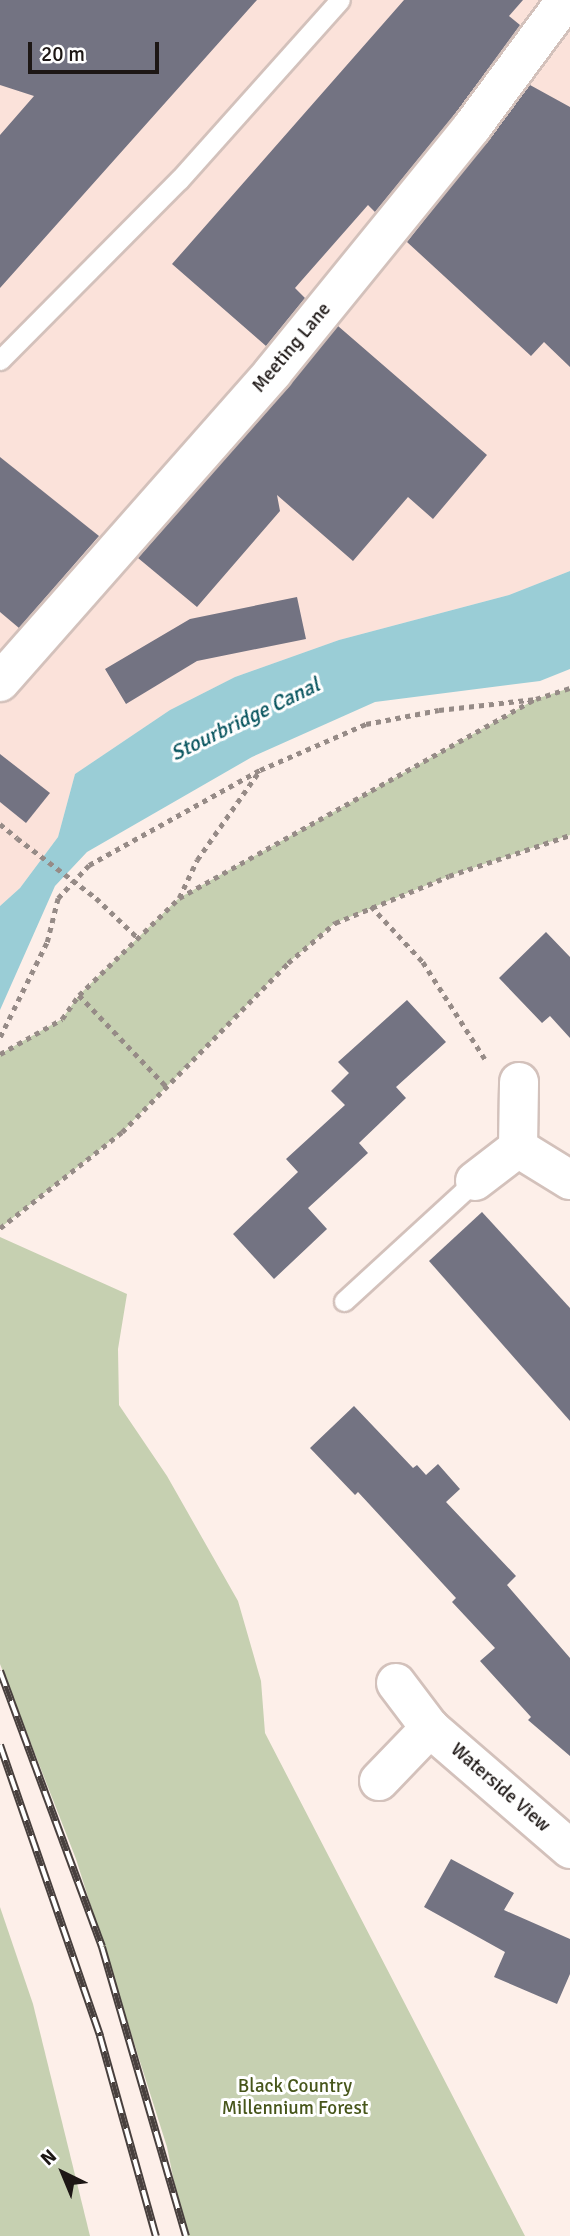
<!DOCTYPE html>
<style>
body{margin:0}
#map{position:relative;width:570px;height:2236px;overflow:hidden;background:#fdefe9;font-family:Signika,sans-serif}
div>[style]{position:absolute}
.industrial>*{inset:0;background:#fbe2da}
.green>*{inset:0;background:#c6d0b1}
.water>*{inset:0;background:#9acdd6}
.building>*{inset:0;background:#737382}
.path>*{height:4.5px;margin-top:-2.25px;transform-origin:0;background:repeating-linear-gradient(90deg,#968b87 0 5px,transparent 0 10px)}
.roads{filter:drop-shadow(2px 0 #d3c1bb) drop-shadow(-2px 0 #d3c1bb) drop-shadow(0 2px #d3c1bb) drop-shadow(0 -2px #d3c1bb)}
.service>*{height:19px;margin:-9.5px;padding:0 9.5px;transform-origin:9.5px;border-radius:9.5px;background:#fff}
.minor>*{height:38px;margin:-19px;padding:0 19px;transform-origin:19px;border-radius:19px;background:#fff}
.rail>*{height:8px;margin-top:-4px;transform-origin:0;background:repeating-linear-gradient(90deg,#fff 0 16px,#48403e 0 32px);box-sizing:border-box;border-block:2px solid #48403e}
.path-bridge>*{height:4.5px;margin-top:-2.25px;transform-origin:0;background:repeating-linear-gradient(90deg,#968b87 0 5px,transparent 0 10px)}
span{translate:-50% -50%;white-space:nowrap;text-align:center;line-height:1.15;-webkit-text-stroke:6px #fff;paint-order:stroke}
.street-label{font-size:19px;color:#1d1715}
.park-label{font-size:19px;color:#47561b}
.water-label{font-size:21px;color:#09555f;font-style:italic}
.north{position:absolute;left:28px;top:2138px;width:70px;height:70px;-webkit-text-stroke:5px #fff;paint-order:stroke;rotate:317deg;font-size:19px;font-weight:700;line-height:28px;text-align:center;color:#1d1715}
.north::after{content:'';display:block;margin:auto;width:24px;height:32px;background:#1d1715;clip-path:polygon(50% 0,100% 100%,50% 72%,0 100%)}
.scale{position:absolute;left:28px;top:42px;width:131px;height:32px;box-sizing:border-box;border:4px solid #1d1715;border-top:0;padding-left:9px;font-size:21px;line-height:24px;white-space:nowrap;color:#1d1715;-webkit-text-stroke:5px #fff;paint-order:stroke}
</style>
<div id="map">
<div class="industrial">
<i style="clip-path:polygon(0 0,570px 0,570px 571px,509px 595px,339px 640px,235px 677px,170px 710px,75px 774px,58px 837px,20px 888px,0 906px)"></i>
</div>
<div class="green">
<i style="clip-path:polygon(570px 688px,570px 835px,449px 876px,335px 923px,288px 963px,122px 1132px,0 1228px,0 1054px,62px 1019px,79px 995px,179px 898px,536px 699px)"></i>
<i style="clip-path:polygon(0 1237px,127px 1294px,118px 1349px,119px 1405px,167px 1476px,238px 1601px,261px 1681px,265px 1733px,525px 2236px,185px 2236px,167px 2147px,76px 1859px,0 1664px)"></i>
<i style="clip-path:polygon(0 1907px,33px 2004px,90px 2236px,0 2236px)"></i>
</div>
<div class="water">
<i style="clip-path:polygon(570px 571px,570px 669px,540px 681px,375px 702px,252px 757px,87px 852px,55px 886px,0 1010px,0 906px,20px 888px,58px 837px,75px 774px,170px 710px,235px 677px,339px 640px,509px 595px)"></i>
</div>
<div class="building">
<i style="clip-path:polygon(0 0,257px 0,0 288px,0 135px,34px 96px,0 85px)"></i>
<i style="clip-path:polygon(404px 0,523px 0,509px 16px,520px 25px,455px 114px,375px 212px,368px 205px,295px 288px,305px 298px,266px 346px,172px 264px)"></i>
<i style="clip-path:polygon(530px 85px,570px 107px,570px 367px,544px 342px,531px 356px,407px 242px)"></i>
<i style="clip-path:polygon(338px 326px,487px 455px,433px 519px,408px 497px,353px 561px,277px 495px,280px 511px,197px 607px,138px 558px)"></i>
<i style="clip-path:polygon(0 457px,99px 536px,19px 628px,0 612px)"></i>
<i style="clip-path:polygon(297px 597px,306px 639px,197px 661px,126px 704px,105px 669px,190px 619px)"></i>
<i style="clip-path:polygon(0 754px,50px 793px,26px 823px,0 802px)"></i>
<i style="clip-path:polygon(546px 932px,570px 957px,570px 1038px,550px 1016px,542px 1023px,499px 978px)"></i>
<i style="clip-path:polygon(407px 1000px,446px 1042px,396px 1087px,406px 1098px,359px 1143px,368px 1153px,308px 1208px,327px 1229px,274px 1279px,233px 1234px,298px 1172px,286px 1159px,345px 1105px,331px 1091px,349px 1073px,338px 1062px)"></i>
<i style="clip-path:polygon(482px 1212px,570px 1308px,570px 1421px,429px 1261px)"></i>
<i style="clip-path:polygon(354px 1406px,413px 1468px,417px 1465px,426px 1475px,438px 1464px,460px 1489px,446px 1502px,516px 1576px,507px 1585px,570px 1658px,570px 1756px,528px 1720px,531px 1717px,480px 1661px,495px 1648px,452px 1602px,456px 1598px,358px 1492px,355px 1495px,310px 1448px)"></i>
<i style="clip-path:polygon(451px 1859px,514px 1893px,504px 1910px,570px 1939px,570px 1974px,557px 2004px,494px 1977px,505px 1952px,424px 1907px)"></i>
</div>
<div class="path">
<i style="left:0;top:824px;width:22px;rotate:39deg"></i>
<i style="left:96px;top:898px;width:57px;rotate:43.6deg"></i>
<i style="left:179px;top:898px;width:406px;rotate:-29.2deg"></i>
<i style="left:371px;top:906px;width:76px;rotate:47.1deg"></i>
<i style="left:423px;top:962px;width:115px;rotate:57.4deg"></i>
<i style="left:79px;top:995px;width:127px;rotate:46.3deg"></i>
<i style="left:0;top:1037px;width:106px;rotate:-63.7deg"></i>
<i style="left:47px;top:942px;width:45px;rotate:-76deg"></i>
<i style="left:58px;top:898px;width:45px;rotate:-46.8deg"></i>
<i style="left:89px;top:865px;width:196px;rotate:-29.1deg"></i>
<i style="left:260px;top:770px;width:116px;rotate:-23.5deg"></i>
<i style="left:366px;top:724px;width:74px;rotate:-10.9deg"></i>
<i style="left:439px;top:710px;width:98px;rotate:-6.5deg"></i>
<i style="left:536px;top:699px;width:36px;rotate:-18deg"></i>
<i style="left:0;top:1054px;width:71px;rotate:-29.4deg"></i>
<i style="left:62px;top:1019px;width:29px;rotate:-55deg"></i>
<i style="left:79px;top:995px;width:139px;rotate:-44.1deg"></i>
<i style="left:179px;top:898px;width:42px;rotate:-64.7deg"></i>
<i style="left:197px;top:860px;width:110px;rotate:-55deg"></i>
<i style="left:0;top:1228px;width:155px;rotate:-38.2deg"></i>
<i style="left:122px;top:1132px;width:237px;rotate:-45.5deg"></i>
<i style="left:288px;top:963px;width:62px;rotate:-40.4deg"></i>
<i style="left:335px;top:923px;width:123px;rotate:-22.4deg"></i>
<i style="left:449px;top:876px;width:128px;rotate:-18.7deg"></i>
</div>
<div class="roads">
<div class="service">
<i style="left:0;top:360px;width:254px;rotate:-45.2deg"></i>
<i style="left:179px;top:180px;width:241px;rotate:-48.2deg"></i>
<i style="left:344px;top:1301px;width:178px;rotate:-42.5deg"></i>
</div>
<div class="minor">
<i style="left:0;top:682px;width:413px;rotate:-48.6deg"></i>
<i style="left:273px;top:372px;width:316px;rotate:-50.9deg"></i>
<i style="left:472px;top:127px;width:158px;rotate:-53.5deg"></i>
<i style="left:518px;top:1148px;width:61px;rotate:31.6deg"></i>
<i style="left:475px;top:1181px;width:54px;rotate:-37.5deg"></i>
<i style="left:518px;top:1148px;width:66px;rotate:-89.1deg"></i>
<i style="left:396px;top:1683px;width:56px;rotate:52.9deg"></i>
<i style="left:430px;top:1728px;width:185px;rotate:40.8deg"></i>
<i style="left:379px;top:1781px;width:74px;rotate:-46.1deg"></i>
</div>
</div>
<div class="rail">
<i style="left:0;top:1671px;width:294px;rotate:69.7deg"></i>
<i style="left:102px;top:1947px;width:301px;rotate:73.8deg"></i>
<i style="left:0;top:1745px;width:308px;rotate:71deg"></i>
<i style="left:100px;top:2036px;width:208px;rotate:74.4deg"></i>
</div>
<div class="path-bridge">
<i style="left:17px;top:838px;width:99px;rotate:37.2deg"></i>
</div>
<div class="street-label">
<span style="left:292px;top:348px;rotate:-50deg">Meeting Lane</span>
<span style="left:500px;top:1788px;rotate:41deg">Waterside View</span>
</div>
<div class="park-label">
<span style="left:295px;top:2098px">Black Country<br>Millennium Forest</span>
</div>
<div class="water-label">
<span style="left:245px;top:719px;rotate:-26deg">Stourbridge Canal</span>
</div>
<div class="north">N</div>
<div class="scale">20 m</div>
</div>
